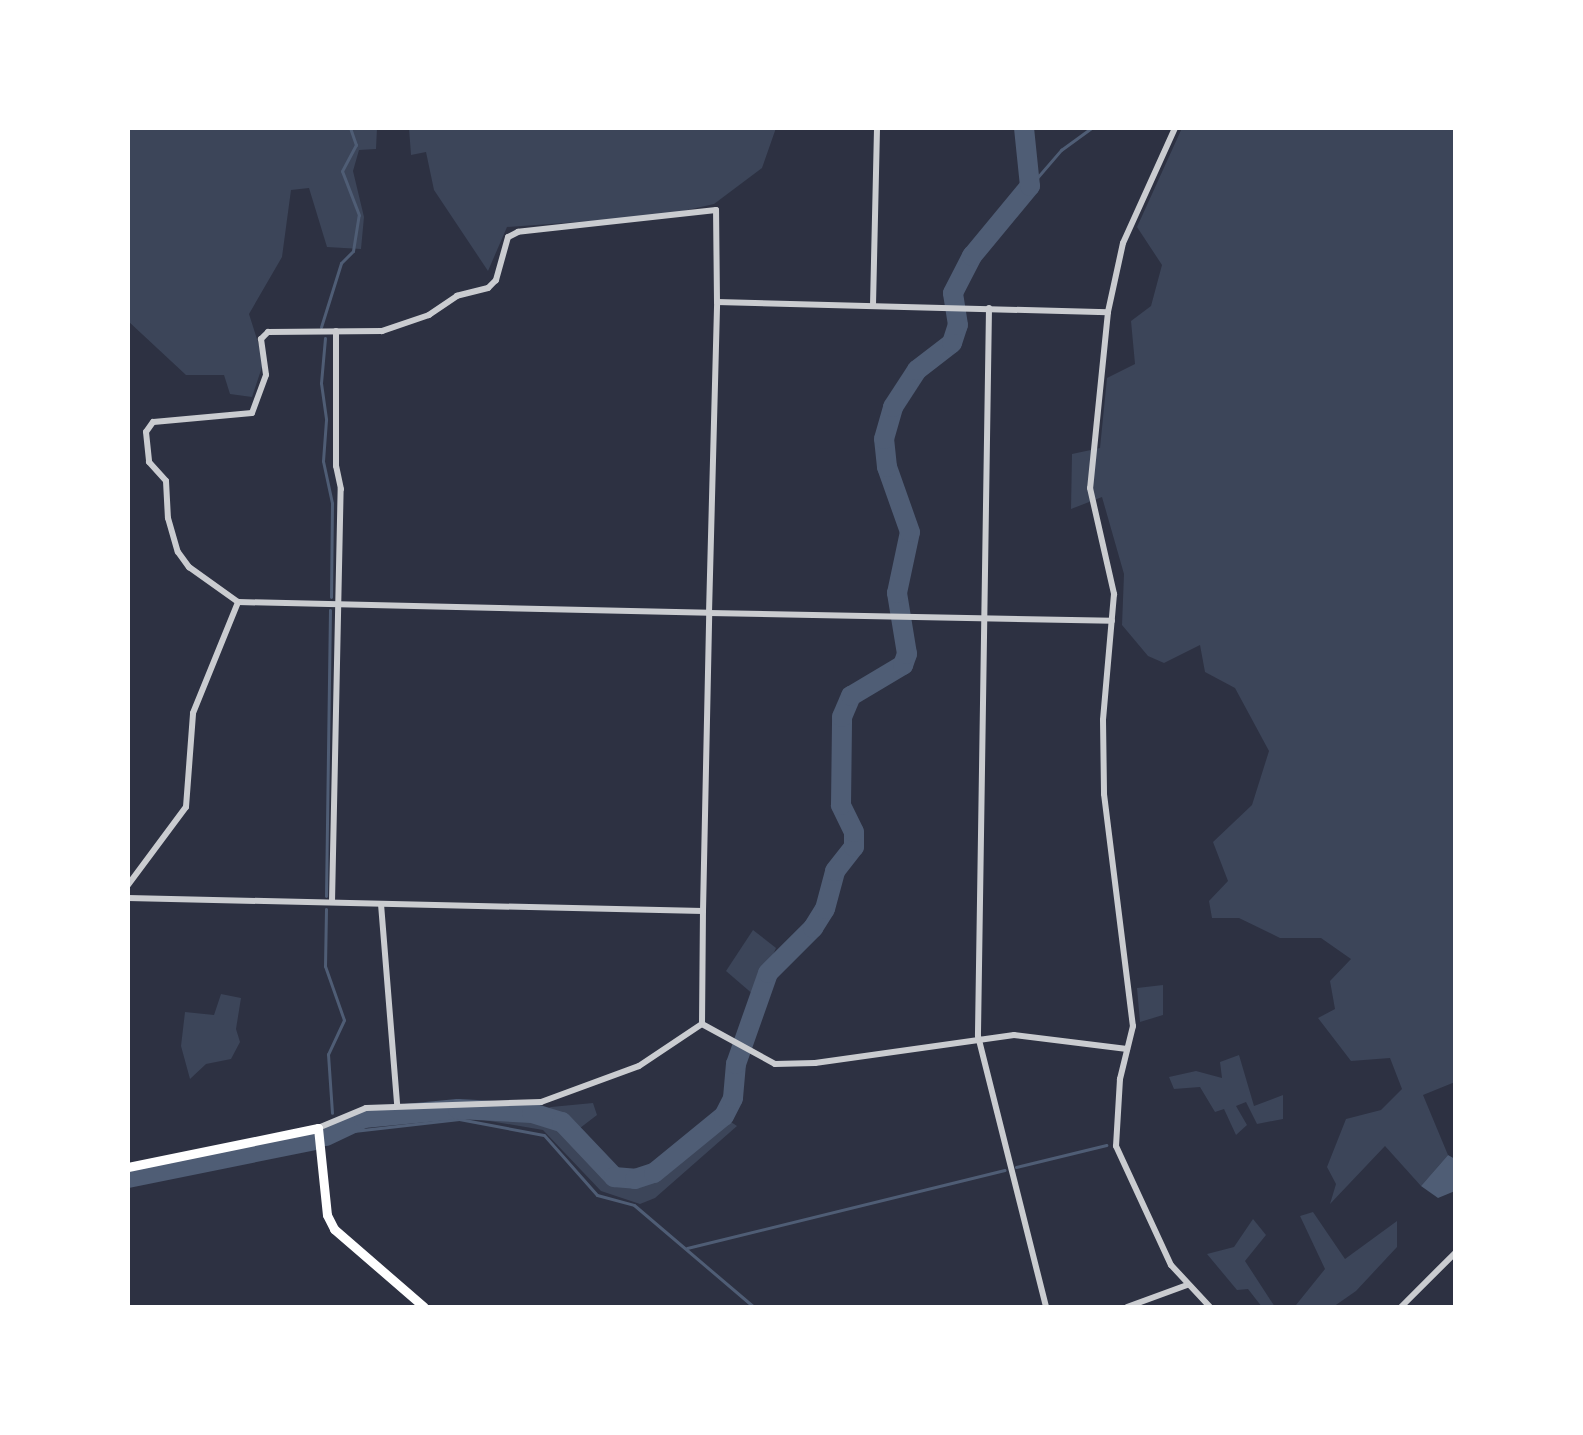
<!DOCTYPE html>
<style>
body{margin:0}
#map{position:relative;width:1583px;height:1435px;overflow:hidden;background:#2d3142;font-family:"Asap Condensed",sans-serif}
div>[style]{position:absolute}
.green>*{inset:0;background:#3c4559}
.water>*{inset:0;background:#4f5d75}
.stream>*{height:3px;margin:-1.5px;padding:0 1.5px;transform-origin:1.5px;border-radius:1.5px;background:#4f5d75}
.river>*{height:20px;margin:-10px;padding:0 10px;transform-origin:10px;border-radius:10px;background:#4f5d75}
.minor>*{height:6px;margin:-3px;padding:0 3px;transform-origin:3px;border-radius:3px;background:#caccd0}
.secondary>*{height:9px;margin:-4.5px;padding:0 4.5px;transform-origin:4.5px;border-radius:4.5px;background:#fff}
span{translate:-50% -50%;white-space:nowrap;text-align:center;line-height:1.15;-webkit-text-stroke:8px #fff;paint-order:stroke}
.frame{position:absolute;inset:0;border:130px solid #fff;pointer-events:none}
</style>
<div id="map">
<div class="green">
<i style="clip-path:polygon(128px 128px,377px 128px,376px 149px,359px 150px,353px 171px,364px 217px,361px 249px,327px 247px,309px 188px,291px 190px,282px 257px,249px 314px,264px 361px,252px 397px,230px 394px,224px 375px,186px 375px,128px 321px)"></i>
<i style="clip-path:polygon(409px 128px,776px 128px,762px 168px,714px 204px,661px 216px,507px 227px,488px 271px,434px 190px,426px 152px,411px 155px)"></i>
<i style="clip-path:polygon(1182px 128px,1455px 128px,1455px 1082px,1423px 1095px,1448px 1155px,1421px 1186px,1385px 1146px,1330px 1204px,1336px 1184px,1327px 1167px,1346px 1119px,1381px 1110px,1402px 1089px,1390px 1058px,1351px 1061px,1318px 1018px,1335px 1009px,1330px 981px,1351px 959px,1321px 938px,1280px 938px,1239px 918px,1212px 918px,1209px 901px,1228px 881px,1213px 842px,1252px 805px,1269px 751px,1235px 688px,1205px 672px,1200px 645px,1164px 663px,1148px 656px,1122px 625px,1124px 574px,1102px 497px,1071px 509px,1072px 454px,1100px 448px,1107px 378px,1135px 364px,1131px 321px,1151px 306px,1162px 265px,1137px 227px)"></i>
<i style="clip-path:polygon(753px 930px,776px 948px,755px 996px,726px 971px)"></i>
<i style="clip-path:polygon(1163px 985px,1163px 1015px,1140px 1022px,1137px 988px)"></i>
<i style="clip-path:polygon(221px 994px,241px 998px,236px 1029px,240px 1042px,231px 1059px,206px 1064px,190px 1079px,181px 1046px,185px 1012px,214px 1015px)"></i>
<i style="clip-path:polygon(1239px 1055px,1254px 1106px,1283px 1095px,1283px 1119px,1257px 1124px,1246px 1102px,1236px 1106px,1247px 1125px,1236px 1135px,1224px 1109px,1215px 1112px,1200px 1087px,1174px 1089px,1169px 1077px,1196px 1071px,1222px 1078px,1220px 1062px)"></i>
<i style="clip-path:polygon(593px 1103px,597px 1115px,567px 1138px,610px 1182px,638px 1185px,656px 1177px,728px 1120px,737px 1126px,655px 1198px,640px 1204px,601px 1191px,543px 1130px,460px 1116px,364px 1127px,366px 1121px,458px 1111px,526px 1116px,551px 1107px)"></i>
<i style="clip-path:polygon(1313px 1212px,1345px 1259px,1397px 1221px,1397px 1247px,1356px 1291px,1333px 1307px,1262px 1307px,1248px 1289px,1237px 1290px,1207px 1254px,1234px 1247px,1253px 1219px,1266px 1235px,1245px 1261px,1275px 1307px,1296px 1305px,1325px 1269px,1300px 1216px)"></i>
</div>
<div class="water">
<i style="clip-path:polygon(1448px 1155px,1455px 1159px,1455px 1191px,1438px 1198px,1421px 1186px)"></i>
</div>
<div class="stream">
<i style="left:1030px;top:186px;width:48px;rotate:-49.3deg"></i>
<i style="left:1061px;top:150px;width:37px;rotate:-36deg"></i>
<i style="left:321px;top:327px;width:67px;rotate:-72.6deg"></i>
<i style="left:341px;top:263px;width:17px;rotate:-45deg"></i>
<i style="left:353px;top:251px;width:36px;rotate:-81deg"></i>
<i style="left:359px;top:215px;width:47px;rotate:-111.1deg"></i>
<i style="left:342px;top:171px;width:30px;rotate:-62deg"></i>
<i style="left:356px;top:145px;width:18px;rotate:-109deg"></i>
<i style="left:325px;top:338px;width:45px;rotate:95.1deg"></i>
<i style="left:321px;top:383px;width:37px;rotate:82deg"></i>
<i style="left:326px;top:420px;width:41px;rotate:94.2deg"></i>
<i style="left:323px;top:461px;width:43px;rotate:77.9deg"></i>
<i style="left:332px;top:503px;width:94px;rotate:90.6deg"></i>
<i style="left:326px;top:896px;width:286px;rotate:-89.2deg"></i>
<i style="left:326px;top:909px;width:57px;rotate:91deg"></i>
<i style="left:325px;top:966px;width:57px;rotate:70.6deg"></i>
<i style="left:344px;top:1020px;width:38px;rotate:115deg"></i>
<i style="left:328px;top:1054px;width:59px;rotate:86.1deg"></i>
<i style="left:336px;top:1133px;width:124px;rotate:-6.5deg"></i>
<i style="left:459px;top:1119px;width:86px;rotate:10.7deg"></i>
<i style="left:544px;top:1135px;width:80px;rotate:48.5deg"></i>
<i style="left:597px;top:1195px;width:38px;rotate:15deg"></i>
<i style="left:634px;top:1205px;width:157px;rotate:40.4deg"></i>
<i style="left:1016px;top:1167px;width:93px;rotate:-13.7deg"></i>
<i style="left:687px;top:1248px;width:327px;rotate:-13.8deg"></i>
</div>
<div class="river">
<i style="left:326px;top:1136px;width:42px;rotate:-25.3deg"></i>
<i style="left:364px;top:1118px;width:94px;rotate:-5.5deg"></i>
<i style="left:458px;top:1109px;width:74px;rotate:3.1deg"></i>
<i style="left:532px;top:1113px;width:31px;rotate:17deg"></i>
<i style="left:562px;top:1122px;width:76px;rotate:46.6deg"></i>
<i style="left:614px;top:1177px;width:21px;rotate:5deg"></i>
<i style="left:635px;top:1179px;width:20px;rotate:-18deg"></i>
<i style="left:654px;top:1173px;width:90px;rotate:-39.2deg"></i>
<i style="left:724px;top:1116px;width:20px;rotate:-63deg"></i>
<i style="left:733px;top:1098px;width:34px;rotate:-85deg"></i>
<i style="left:736px;top:1064px;width:96px;rotate:-70.6deg"></i>
<i style="left:768px;top:973px;width:64px;rotate:-45deg"></i>
<i style="left:813px;top:928px;width:22px;rotate:-58deg"></i>
<i style="left:825px;top:909px;width:39px;rotate:-75deg"></i>
<i style="left:835px;top:871px;width:31px;rotate:-52deg"></i>
<i style="left:854px;top:847px;width:15px;rotate:-90deg"></i>
<i style="left:854px;top:832px;width:30px;rotate:-116deg"></i>
<i style="left:841px;top:805px;width:88px;rotate:-89.3deg"></i>
<i style="left:842px;top:717px;width:23px;rotate:-67deg"></i>
<i style="left:851px;top:696px;width:61px;rotate:-30.8deg"></i>
<i style="left:903px;top:665px;width:12px;rotate:-70deg"></i>
<i style="left:907px;top:654px;width:62px;rotate:-99.3deg"></i>
<i style="left:897px;top:593px;width:62px;rotate:-78deg"></i>
<i style="left:910px;top:532px;width:69px;rotate:-109.5deg"></i>
<i style="left:887px;top:467px;width:28px;rotate:-96deg"></i>
<i style="left:884px;top:439px;width:33px;rotate:-74deg"></i>
<i style="left:893px;top:407px;width:44px;rotate:-57deg"></i>
<i style="left:917px;top:370px;width:44px;rotate:-37.6deg"></i>
<i style="left:952px;top:343px;width:19px;rotate:-72deg"></i>
<i style="left:958px;top:325px;width:32px;rotate:-99deg"></i>
<i style="left:953px;top:293px;width:42px;rotate:-62.8deg"></i>
<i style="left:972px;top:256px;width:91px;rotate:-50.4deg"></i>
<i style="left:1030px;top:186px;width:58px;rotate:-95.9deg"></i>
<i style="left:128px;top:1178px;width:190px;rotate:-11.5deg"></i>
</div>
<div class="minor">
<i style="left:1175px;top:128px;width:126px;rotate:114.3deg"></i>
<i style="left:1123px;top:243px;width:71px;rotate:102.3deg"></i>
<i style="left:1108px;top:312px;width:177px;rotate:95.8deg"></i>
<i style="left:1090px;top:488px;width:109px;rotate:77.2deg"></i>
<i style="left:1114px;top:594px;width:126px;rotate:95deg"></i>
<i style="left:1103px;top:720px;width:74px;rotate:89.2deg"></i>
<i style="left:1104px;top:794px;width:234px;rotate:82.9deg"></i>
<i style="left:1133px;top:1026px;width:55px;rotate:103.8deg"></i>
<i style="left:1120px;top:1079px;width:67px;rotate:93.4deg"></i>
<i style="left:1116px;top:1146px;width:131px;rotate:65.2deg"></i>
<i style="left:1171px;top:1265px;width:57px;rotate:47.1deg"></i>
<i style="left:717px;top:302px;width:391px;rotate:1.5deg"></i>
<i style="left:873px;top:305px;width:177px;rotate:-88.7deg"></i>
<i style="left:989px;top:308px;width:728px;rotate:90.87deg"></i>
<i style="left:978px;top:1036px;width:279px;rotate:75.9deg"></i>
<i style="left:128px;top:885px;width:97px;rotate:-53.4deg"></i>
<i style="left:186px;top:807px;width:94px;rotate:-85.7deg"></i>
<i style="left:193px;top:713px;width:120px;rotate:-67.9deg"></i>
<i style="left:128px;top:898px;width:575px;rotate:1.3deg"></i>
<i style="left:332px;top:902px;width:413px;rotate:-88.8deg"></i>
<i style="left:341px;top:489px;width:24px;rotate:-102deg"></i>
<i style="left:336px;top:466px;width:135px;rotate:-90deg"></i>
<i style="left:381px;top:904px;width:202px;rotate:85.4deg"></i>
<i style="left:702px;top:1024px;width:113px;rotate:-89.5deg"></i>
<i style="left:703px;top:911px;width:298px;rotate:-88.8deg"></i>
<i style="left:709px;top:613px;width:311px;rotate:-88.5deg"></i>
<i style="left:717px;top:302px;width:92px;rotate:-90.6deg"></i>
<i style="left:716px;top:210px;width:199px;rotate:173.7deg"></i>
<i style="left:518px;top:232px;width:11px;rotate:153deg"></i>
<i style="left:508px;top:237px;width:45px;rotate:105.6deg"></i>
<i style="left:496px;top:280px;width:11px;rotate:135deg"></i>
<i style="left:488px;top:288px;width:32px;rotate:166deg"></i>
<i style="left:457px;top:296px;width:34px;rotate:146deg"></i>
<i style="left:429px;top:315px;width:50px;rotate:161.2deg"></i>
<i style="left:382px;top:331px;width:114px;rotate:179.5deg"></i>
<i style="left:268px;top:332px;width:10px;rotate:135deg"></i>
<i style="left:261px;top:339px;width:36px;rotate:82deg"></i>
<i style="left:266px;top:375px;width:40px;rotate:110.2deg"></i>
<i style="left:252px;top:413px;width:99px;rotate:174.8deg"></i>
<i style="left:153px;top:422px;width:12px;rotate:125deg"></i>
<i style="left:146px;top:432px;width:30px;rotate:84deg"></i>
<i style="left:149px;top:462px;width:25px;rotate:48deg"></i>
<i style="left:166px;top:481px;width:37px;rotate:87deg"></i>
<i style="left:168px;top:518px;width:35px;rotate:74deg"></i>
<i style="left:178px;top:552px;width:19px;rotate:54deg"></i>
<i style="left:189px;top:567px;width:60px;rotate:35.5deg"></i>
<i style="left:238px;top:602px;width:471px;rotate:1.3deg"></i>
<i style="left:709px;top:613px;width:403px;rotate:1.1deg"></i>
<i style="left:318px;top:1128px;width:52px;rotate:-22.6deg"></i>
<i style="left:366px;top:1108px;width:175px;rotate:-2deg"></i>
<i style="left:541px;top:1102px;width:104px;rotate:-20.2deg"></i>
<i style="left:639px;top:1066px;width:76px;rotate:-33.7deg"></i>
<i style="left:702px;top:1024px;width:83px;rotate:28.7deg"></i>
<i style="left:775px;top:1064px;width:40px;rotate:-1.4deg"></i>
<i style="left:815px;top:1063px;width:201px;rotate:-8deg"></i>
<i style="left:1014px;top:1035px;width:114px;rotate:7.1deg"></i>
<i style="left:1127px;top:1307px;width:64px;rotate:-20.1deg"></i>
<i style="left:1401px;top:1307px;width:76px;rotate:-45deg"></i>
</div>
<div class="secondary">
<i style="left:128px;top:1167px;width:194px;rotate:-11.6deg"></i>
<i style="left:318px;top:1128px;width:87px;rotate:84.1deg"></i>
<i style="left:327px;top:1215px;width:16px;rotate:63deg"></i>
<i style="left:334px;top:1229px;width:119px;rotate:40.9deg"></i>
</div>
<div class="frame"></div>
</div>
